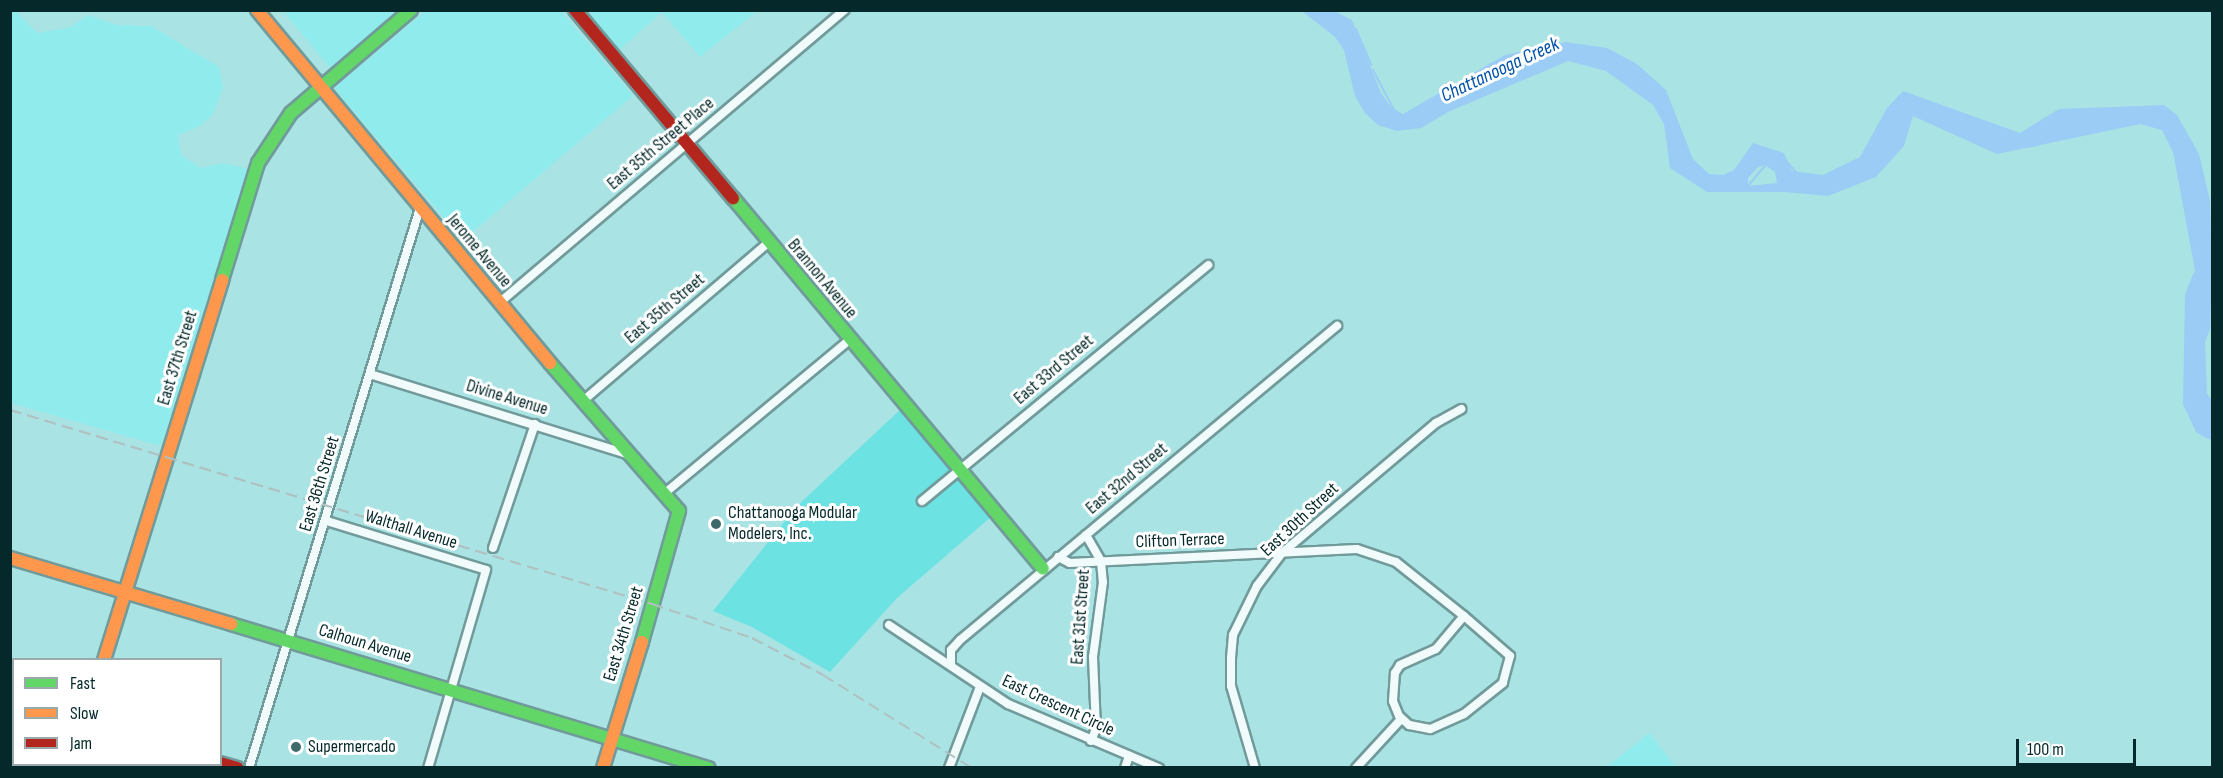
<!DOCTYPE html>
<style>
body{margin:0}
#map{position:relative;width:2223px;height:778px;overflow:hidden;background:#aae3e4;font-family:"Sofia Sans Condensed",sans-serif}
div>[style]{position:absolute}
.built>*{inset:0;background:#90ebed}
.green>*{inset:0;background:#6ce2e3}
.water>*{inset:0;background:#9bccf6}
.stream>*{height:2px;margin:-1px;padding:0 1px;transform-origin:1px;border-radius:1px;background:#9bccf6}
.roads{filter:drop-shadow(2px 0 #719b9b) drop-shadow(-2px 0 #719b9b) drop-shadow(0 2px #719b9b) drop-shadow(0 -2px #719b9b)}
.street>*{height:8px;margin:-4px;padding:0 4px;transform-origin:4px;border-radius:4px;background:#f2fbfb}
.fast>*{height:12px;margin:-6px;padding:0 6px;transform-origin:6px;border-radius:6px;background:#63d668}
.slow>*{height:12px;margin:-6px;padding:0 6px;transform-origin:6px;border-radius:6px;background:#ff974d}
.jam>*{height:12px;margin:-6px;padding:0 6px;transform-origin:6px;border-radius:6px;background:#b3261e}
.rail>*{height:2px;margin-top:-1px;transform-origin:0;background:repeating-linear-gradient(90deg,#b0bfc0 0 12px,transparent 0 18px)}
.dots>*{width:16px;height:16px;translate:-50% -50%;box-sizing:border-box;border:3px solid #fff;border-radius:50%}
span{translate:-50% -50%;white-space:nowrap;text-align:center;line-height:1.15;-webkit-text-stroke:6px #fff;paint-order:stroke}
.street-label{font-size:18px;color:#05292a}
.poi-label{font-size:18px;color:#05292a}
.left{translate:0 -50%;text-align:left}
.water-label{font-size:20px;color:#0052a9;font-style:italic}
.frame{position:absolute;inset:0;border:12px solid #05292a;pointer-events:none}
.legend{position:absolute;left:12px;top:658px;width:210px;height:108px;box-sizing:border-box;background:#fff;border:2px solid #9ba9aa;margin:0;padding:8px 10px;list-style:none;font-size:18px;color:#05292a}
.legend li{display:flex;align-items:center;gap:12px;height:30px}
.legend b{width:30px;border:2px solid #9ba9aa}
.scale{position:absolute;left:2016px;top:739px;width:120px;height:27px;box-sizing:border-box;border:3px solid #05292a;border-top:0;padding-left:8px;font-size:18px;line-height:21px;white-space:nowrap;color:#05292a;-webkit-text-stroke:4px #fff;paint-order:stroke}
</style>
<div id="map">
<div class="built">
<i style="clip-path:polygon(10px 11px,16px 11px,37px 33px,71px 27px,88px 15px,116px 25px,151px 26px,219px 67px,223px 87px,213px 114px,200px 126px,178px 135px,181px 155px,201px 168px,222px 163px,248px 169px,161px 446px,11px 403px)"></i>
<i style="clip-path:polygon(283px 11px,399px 11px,330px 68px)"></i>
<i style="clip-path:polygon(561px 11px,633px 96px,463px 240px,334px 88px,425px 11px)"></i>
<i style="clip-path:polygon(584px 11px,757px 11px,700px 57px,662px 12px,618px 51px)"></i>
<i style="clip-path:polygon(1649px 733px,1676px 767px,1607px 767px)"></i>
</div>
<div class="green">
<i style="clip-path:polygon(901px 409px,992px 516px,897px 598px,830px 672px,752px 627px,713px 611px,797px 506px)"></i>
</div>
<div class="water">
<i style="clip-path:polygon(evenodd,1302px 11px,1334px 11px,1352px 20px,1381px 93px,1391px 107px,1403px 114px,1505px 55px,1566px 42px,1607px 48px,1637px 64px,1666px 90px,1693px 159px,1709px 174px,1723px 175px,1734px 170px,1753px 143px,1784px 153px,1792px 171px,1823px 175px,1860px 157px,1887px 108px,1903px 91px,2020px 133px,2059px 109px,2164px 105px,2177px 115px,2199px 154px,2210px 201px,2212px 275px,2210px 328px,2205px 343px,2207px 394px,2212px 400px,2212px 441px,2196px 432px,2183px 404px,2185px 294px,2195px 270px,2173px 152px,2162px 130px,2140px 124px,1997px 154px,1913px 116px,1904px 146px,1876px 177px,1828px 196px,1785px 192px,1707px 192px,1670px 168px,1664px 124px,1653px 105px,1606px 71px,1568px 61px,1448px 112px,1421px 128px,1397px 131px,1378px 125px,1365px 113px,1355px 96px,1344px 50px,1335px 37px,1302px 11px,1765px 165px,1775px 172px,1777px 183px,1748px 186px,1748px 178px,1758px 167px,1765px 165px)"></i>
</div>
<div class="stream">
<i style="left:1356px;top:29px;width:39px;rotate:67deg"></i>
<i style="left:1373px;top:70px;width:45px;rotate:62.3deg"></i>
<i style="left:2026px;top:147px;width:12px;rotate:-9deg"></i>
<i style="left:1787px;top:162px;width:15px;rotate:48deg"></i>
<i style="left:1747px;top:187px;width:30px;rotate:-50deg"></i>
</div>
<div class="roads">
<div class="street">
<i style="left:499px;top:303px;width:453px;rotate:-40.3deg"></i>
<i style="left:370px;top:374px;width:269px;rotate:17.3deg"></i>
<i style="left:584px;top:400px;width:242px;rotate:-40.5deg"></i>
<i style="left:665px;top:493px;width:239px;rotate:-39.7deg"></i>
<i style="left:922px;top:501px;width:371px;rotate:-39.5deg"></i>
<i style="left:327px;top:521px;width:166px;rotate:17.1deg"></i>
<i style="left:486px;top:570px;width:206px;rotate:106.3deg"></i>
<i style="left:1086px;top:535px;width:30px;rotate:60deg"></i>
<i style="left:1101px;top:561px;width:21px;rotate:85deg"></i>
<i style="left:1103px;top:582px;width:76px;rotate:97.6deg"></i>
<i style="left:1093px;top:657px;width:72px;rotate:87.6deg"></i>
<i style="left:1096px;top:729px;width:13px;rotate:113deg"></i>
<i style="left:493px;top:548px;width:131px;rotate:-71.3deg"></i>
<i style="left:1058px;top:557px;width:13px;rotate:27deg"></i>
<i style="left:1070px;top:563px;width:287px;rotate:-2.8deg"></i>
<i style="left:1357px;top:549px;width:41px;rotate:18.4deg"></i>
<i style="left:1396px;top:562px;width:87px;rotate:38.5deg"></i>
<i style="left:1464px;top:616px;width:61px;rotate:41deg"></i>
<i style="left:1510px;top:656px;width:28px;rotate:105deg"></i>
<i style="left:1503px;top:683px;width:50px;rotate:141.5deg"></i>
<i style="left:1464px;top:714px;width:37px;rotate:156deg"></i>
<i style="left:1430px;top:729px;width:21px;rotate:-169deg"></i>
<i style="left:1409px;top:725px;width:13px;rotate:-138deg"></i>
<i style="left:1399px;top:716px;width:16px;rotate:-112deg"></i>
<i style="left:1393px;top:701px;width:28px;rotate:-86deg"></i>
<i style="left:1395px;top:673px;width:9px;rotate:-58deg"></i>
<i style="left:1400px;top:665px;width:39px;rotate:-24deg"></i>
<i style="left:1436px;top:649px;width:43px;rotate:-49.7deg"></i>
<i style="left:889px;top:625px;width:143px;rotate:33.6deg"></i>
<i style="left:1008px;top:704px;width:164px;rotate:23deg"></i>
<i style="left:951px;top:665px;width:15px;rotate:-90deg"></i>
<i style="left:951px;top:650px;width:13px;rotate:-48deg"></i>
<i style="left:960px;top:640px;width:491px;rotate:-39.8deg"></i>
<i style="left:249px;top:768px;width:586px;rotate:-73.02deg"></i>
<i style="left:949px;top:768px;width:87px;rotate:-69.1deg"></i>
<i style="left:1125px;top:768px;width:13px;rotate:-72deg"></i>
<i style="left:1255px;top:768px;width:85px;rotate:-106.3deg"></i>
<i style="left:1231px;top:686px;width:28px;rotate:-90deg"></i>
<i style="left:1231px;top:658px;width:23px;rotate:-85deg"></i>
<i style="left:1233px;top:635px;width:55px;rotate:-63.9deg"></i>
<i style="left:1257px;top:586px;width:41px;rotate:-52.9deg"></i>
<i style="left:1282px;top:553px;width:202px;rotate:-40.2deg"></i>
<i style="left:1436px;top:423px;width:29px;rotate:-29deg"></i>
<i style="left:1356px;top:768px;width:67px;rotate:-47.4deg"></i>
</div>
<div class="fast">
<i style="left:733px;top:198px;width:483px;rotate:50.1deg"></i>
<i style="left:222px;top:280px;width:122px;rotate:-72.9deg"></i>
<i style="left:258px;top:163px;width:60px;rotate:-56.6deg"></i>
<i style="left:291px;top:113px;width:158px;rotate:-40.6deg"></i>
<i style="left:550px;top:363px;width:196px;rotate:48.9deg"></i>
<i style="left:679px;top:511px;width:136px;rotate:105.8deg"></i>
<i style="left:231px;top:624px;width:499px;rotate:16.8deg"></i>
<i style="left:72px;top:768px;width:4px;rotate:-76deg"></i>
</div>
<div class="slow">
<i style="left:257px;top:10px;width:459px;rotate:50.3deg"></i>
<i style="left:10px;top:558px;width:231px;rotate:16.6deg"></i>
<i style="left:104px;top:660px;width:398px;rotate:-72.7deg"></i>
<i style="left:603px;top:768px;width:132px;rotate:-72.8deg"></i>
</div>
<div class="jam">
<i style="left:575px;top:10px;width:246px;rotate:50deg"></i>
<i style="left:10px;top:700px;width:4px;rotate:14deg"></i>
<i style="left:220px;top:763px;width:18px;rotate:16deg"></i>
</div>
</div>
<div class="rail">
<i style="left:10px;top:410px;width:671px;rotate:16.81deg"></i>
<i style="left:652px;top:604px;width:106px;rotate:18.8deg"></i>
<i style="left:752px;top:638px;width:80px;rotate:27.5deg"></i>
<i style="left:823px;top:675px;width:176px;rotate:32deg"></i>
</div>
<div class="dots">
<i style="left:716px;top:524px;background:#3f6a6b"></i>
<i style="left:296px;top:747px;background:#3f6a6b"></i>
</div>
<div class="street-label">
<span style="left:661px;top:144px;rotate:-40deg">East 35th Street Place</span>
<span style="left:479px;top:251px;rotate:50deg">Jerome Avenue</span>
<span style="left:822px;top:279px;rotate:50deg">Brannon Avenue</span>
<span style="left:665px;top:309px;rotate:-40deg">East 35th Street</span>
<span style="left:178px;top:358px;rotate:-73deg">East 37th Street</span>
<span style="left:1054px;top:370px;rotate:-40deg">East 33rd Street</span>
<span style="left:507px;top:398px;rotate:17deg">Divine Avenue</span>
<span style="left:1127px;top:479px;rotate:-40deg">East 32nd Street</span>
<span style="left:320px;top:484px;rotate:-73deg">East 36th Street</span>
<span style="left:1300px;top:520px;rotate:-43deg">East 30th Street</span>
<span style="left:411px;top:530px;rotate:17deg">Walthall Avenue</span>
<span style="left:1180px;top:541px;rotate:-2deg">Clifton Terrace</span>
<span style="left:1081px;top:617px;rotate:-86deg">East 31st Street</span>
<span style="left:624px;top:634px;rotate:-73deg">East 34th Street</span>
<span style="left:365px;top:644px;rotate:17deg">Calhoun Avenue</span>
<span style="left:1058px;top:706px;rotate:25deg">East Crescent Circle</span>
</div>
<div class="poi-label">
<span class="left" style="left:728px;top:524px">Chattanooga Modular<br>Modelers, Inc.</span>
<span class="left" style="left:308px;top:747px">Supermercado</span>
</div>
<div class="water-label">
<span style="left:1500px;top:70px;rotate:-25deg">Chattanooga Creek</span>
</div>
<div class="frame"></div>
<ul class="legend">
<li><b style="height:8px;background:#63d668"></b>Fast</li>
<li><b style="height:8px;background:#ff974d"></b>Slow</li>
<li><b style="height:8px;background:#b3261e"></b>Jam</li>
</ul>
<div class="scale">100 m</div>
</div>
